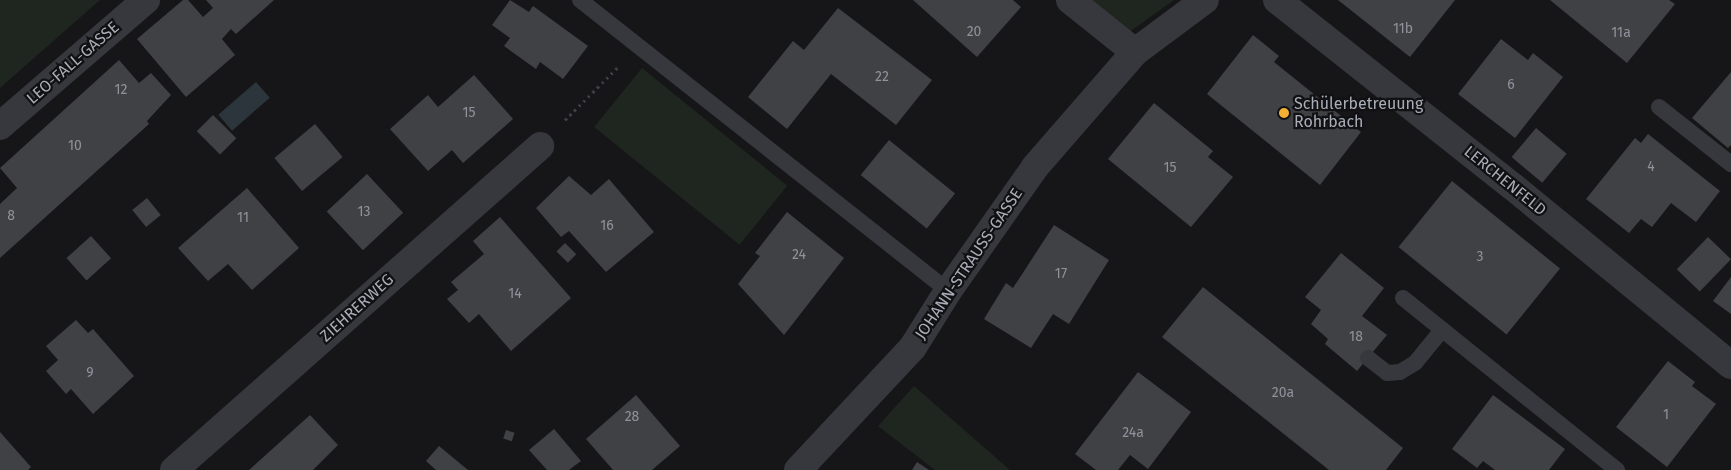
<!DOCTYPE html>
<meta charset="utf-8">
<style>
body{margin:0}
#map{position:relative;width:1731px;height:470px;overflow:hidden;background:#161618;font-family:"Fira Sans",sans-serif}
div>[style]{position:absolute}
.green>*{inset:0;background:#1e261f;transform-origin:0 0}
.water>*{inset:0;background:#2c353c;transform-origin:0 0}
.building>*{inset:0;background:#404145;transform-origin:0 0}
.path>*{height:3px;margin-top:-1.5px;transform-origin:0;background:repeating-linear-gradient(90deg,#3d3f44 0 2.5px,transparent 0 6.5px)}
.service>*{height:16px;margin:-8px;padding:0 8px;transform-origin:8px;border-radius:8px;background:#37383d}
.minor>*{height:28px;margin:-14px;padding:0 14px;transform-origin:14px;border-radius:14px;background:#37383d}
.dots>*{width:14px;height:14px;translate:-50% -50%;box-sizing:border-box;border:2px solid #111113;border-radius:50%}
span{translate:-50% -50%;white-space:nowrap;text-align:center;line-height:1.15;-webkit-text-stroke:4.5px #111113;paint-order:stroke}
.number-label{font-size:14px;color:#8e929b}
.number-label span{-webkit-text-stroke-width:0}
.street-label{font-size:16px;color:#a8adb8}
.poi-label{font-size:16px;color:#a8adb8}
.left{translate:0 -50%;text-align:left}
</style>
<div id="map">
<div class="green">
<i style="clip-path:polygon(0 0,100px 0,0 88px)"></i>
<i style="clip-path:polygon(1089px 0,1174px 0,1128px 33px)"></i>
<i style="left:642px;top:68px;width:187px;height:76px;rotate:39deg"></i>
<i style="clip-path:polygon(914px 386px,1010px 470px,935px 470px,878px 426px)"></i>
</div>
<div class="water">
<i style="left:256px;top:82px;width:21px;height:50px;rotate:49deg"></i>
</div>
<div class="building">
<i style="clip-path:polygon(183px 0,188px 0,203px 17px,213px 8px,206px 0,274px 0,236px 34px,231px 29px,222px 39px,235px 55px,186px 97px,137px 39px)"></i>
<i style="clip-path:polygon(510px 0,529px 12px,533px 6px,588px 46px,563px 79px,540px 62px,536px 69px,504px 46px,510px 38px,492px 25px)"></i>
<i style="clip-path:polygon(913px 0,1013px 0,1021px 7px,977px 57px)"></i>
<i style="clip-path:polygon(1338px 0,1455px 0,1410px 57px)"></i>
<i style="clip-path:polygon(1550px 0,1669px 0,1675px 4px,1627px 63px)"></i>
<i style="clip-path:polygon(838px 8px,932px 80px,896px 125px,831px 74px,787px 129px,748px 97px,793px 41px,804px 50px)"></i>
<i style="clip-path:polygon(1253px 35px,1279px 56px,1274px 62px,1361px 132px,1320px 185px,1207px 94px)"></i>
<i style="clip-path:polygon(1501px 39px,1528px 60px,1533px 53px,1563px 77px,1515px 138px,1458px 94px)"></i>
<i style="clip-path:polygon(119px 60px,139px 83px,151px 73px,171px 95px,147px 121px,149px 124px,0 258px,0 204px,17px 188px,0 168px)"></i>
<i style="clip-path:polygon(1731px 72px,1731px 145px,1728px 148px,1692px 118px)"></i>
<i style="clip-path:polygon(474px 75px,513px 119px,463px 163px,452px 150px,428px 171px,390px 129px,428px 95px,438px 107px)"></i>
<i style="clip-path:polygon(1154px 103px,1213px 151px,1208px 157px,1233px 177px,1191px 227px,1108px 159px)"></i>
<i style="left:213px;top:115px;width:33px;height:23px;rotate:45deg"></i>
<i style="left:315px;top:124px;width:43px;height:53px;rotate:50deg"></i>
<i style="left:1536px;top:128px;width:40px;height:38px;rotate:40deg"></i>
<i style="clip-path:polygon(1648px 134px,1720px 191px,1696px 222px,1671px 203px,1652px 227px,1641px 219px,1629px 233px,1586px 199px,1635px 138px,1641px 143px)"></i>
<i style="left:889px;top:140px;width:85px;height:45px;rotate:39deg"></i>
<i style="left:367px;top:174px;width:53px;height:55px;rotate:47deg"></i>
<i style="clip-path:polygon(569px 176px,591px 195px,609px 179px,654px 232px,606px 272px,569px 231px,561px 237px,536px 208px)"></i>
<i style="left:1452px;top:181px;width:139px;height:85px;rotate:39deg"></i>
<i style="clip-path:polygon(247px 188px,299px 248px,252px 290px,228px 264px,208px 281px,178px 248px)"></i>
<i style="left:147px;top:198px;width:22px;height:19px;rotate:51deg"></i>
<i style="clip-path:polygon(787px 212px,844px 258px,784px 335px,738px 284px,760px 256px,755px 253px)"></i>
<i style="clip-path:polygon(500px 217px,571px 298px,511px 351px,479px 314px,469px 323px,447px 299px,458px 290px,451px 282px,484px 254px,473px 241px)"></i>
<i style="clip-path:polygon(1054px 225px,1109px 260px,1069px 324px,1053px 314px,1031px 348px,984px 319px,1006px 283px,1013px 288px)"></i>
<i style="left:91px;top:236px;width:30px;height:33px;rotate:48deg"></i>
<i style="left:1708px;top:237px;width:32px;height:45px;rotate:44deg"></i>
<i style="left:565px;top:243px;width:16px;height:12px;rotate:45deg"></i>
<i style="clip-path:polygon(1341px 253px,1384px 288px,1362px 316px,1387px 335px,1357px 371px,1325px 344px,1328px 339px,1311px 324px,1321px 310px,1305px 297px)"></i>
<i style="clip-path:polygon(1731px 277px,1731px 314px,1713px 301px)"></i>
<i style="clip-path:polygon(1203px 287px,1403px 448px,1386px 470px,1329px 470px,1162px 337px)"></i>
<i style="clip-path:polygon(76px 320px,88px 333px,93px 329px,134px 376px,93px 414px,71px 389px,66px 394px,46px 371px,58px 360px,46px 346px)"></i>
<i style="clip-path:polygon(1668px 361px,1695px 382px,1692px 386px,1716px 404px,1667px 467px,1616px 427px)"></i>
<i style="clip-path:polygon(1138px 372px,1191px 412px,1148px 469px,1130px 455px,1118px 470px,1096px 470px,1075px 454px)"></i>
<i style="clip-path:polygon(636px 395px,680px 446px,652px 470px,613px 470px,586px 439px)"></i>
<i style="clip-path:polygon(1493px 395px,1565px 449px,1549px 470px,1495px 470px,1483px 461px,1477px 468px,1452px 449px)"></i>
<i style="clip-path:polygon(310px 415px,338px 445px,313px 470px,249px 470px)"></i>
<i style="clip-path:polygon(554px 429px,581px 461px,569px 470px,547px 470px,529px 450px)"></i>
<i style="left:506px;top:430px;width:9px;height:9px;rotate:18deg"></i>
<i style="clip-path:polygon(0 432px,31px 467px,28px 470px,0 470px)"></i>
<i style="clip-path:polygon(439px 446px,468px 470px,436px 470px,426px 461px)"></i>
<i style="clip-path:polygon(917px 462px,929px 470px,912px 470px)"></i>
</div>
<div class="path">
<i style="left:565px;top:120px;width:74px;rotate:-45deg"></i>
</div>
<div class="service">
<i style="left:580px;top:0;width:469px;rotate:38.3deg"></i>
<i style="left:1659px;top:107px;width:92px;rotate:38.4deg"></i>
<i style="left:1403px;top:298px;width:275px;rotate:38.8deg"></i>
<i style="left:1368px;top:358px;width:24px;rotate:38deg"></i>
<i style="left:1387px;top:373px;width:13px;rotate:-4deg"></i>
<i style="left:1400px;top:372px;width:17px;rotate:-31deg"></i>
<i style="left:1415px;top:363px;width:43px;rotate:-50.7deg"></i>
</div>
<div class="minor">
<i style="left:1070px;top:0;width:83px;rotate:38.7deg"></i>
<i style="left:1277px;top:0;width:300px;rotate:38.4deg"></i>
<i style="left:1512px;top:186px;width:283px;rotate:39.3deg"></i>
<i style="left:0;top:126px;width:193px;rotate:-40.8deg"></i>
<i style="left:174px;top:470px;width:489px;rotate:-41.5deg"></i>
<i style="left:798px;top:470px;width:168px;rotate:-46.9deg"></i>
<i style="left:913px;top:347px;width:66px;rotate:-58deg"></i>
<i style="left:948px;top:291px;width:151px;rotate:-54.9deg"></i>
<i style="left:1035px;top:167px;width:152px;rotate:-49deg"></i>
<i style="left:1135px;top:52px;width:87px;rotate:-36.6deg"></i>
</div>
<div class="dots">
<i style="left:1284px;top:113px;background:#f2b134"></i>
</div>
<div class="number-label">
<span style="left:1403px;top:29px">11b</span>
<span style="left:974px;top:32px">20</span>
<span style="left:1621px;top:33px">11a</span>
<span style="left:882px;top:77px">22</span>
<span style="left:1511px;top:85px">6</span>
<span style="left:121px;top:90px">12</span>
<span style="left:469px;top:113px">15</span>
<span style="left:75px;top:146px">10</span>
<span style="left:1651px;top:167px">4</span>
<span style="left:1170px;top:168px">15</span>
<span style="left:364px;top:212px">13</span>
<span style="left:11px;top:216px">8</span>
<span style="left:243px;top:218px">11</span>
<span style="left:607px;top:226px">16</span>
<span style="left:799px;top:255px">24</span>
<span style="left:1480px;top:257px">3</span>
<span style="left:1061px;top:274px">17</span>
<span style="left:515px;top:294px">14</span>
<span style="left:1356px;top:337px">18</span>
<span style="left:90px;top:373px">9</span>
<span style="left:1283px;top:393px">20a</span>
<span style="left:1666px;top:415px">1</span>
<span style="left:632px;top:417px">28</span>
<span style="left:1133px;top:433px">24a</span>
</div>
<div class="street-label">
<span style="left:73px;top:63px;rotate:-41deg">LEO-FALL-GASSE</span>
<span style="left:1505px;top:181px;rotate:39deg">LERCHENFELD</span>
<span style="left:969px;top:264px;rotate:-56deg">JOHANN-STRAUSS-GASSE</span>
<span style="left:357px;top:308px;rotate:-42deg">ZIEHRERWEG</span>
</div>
<div class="poi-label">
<span class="left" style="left:1294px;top:113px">Schülerbetreuung<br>Rohrbach</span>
</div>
</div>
